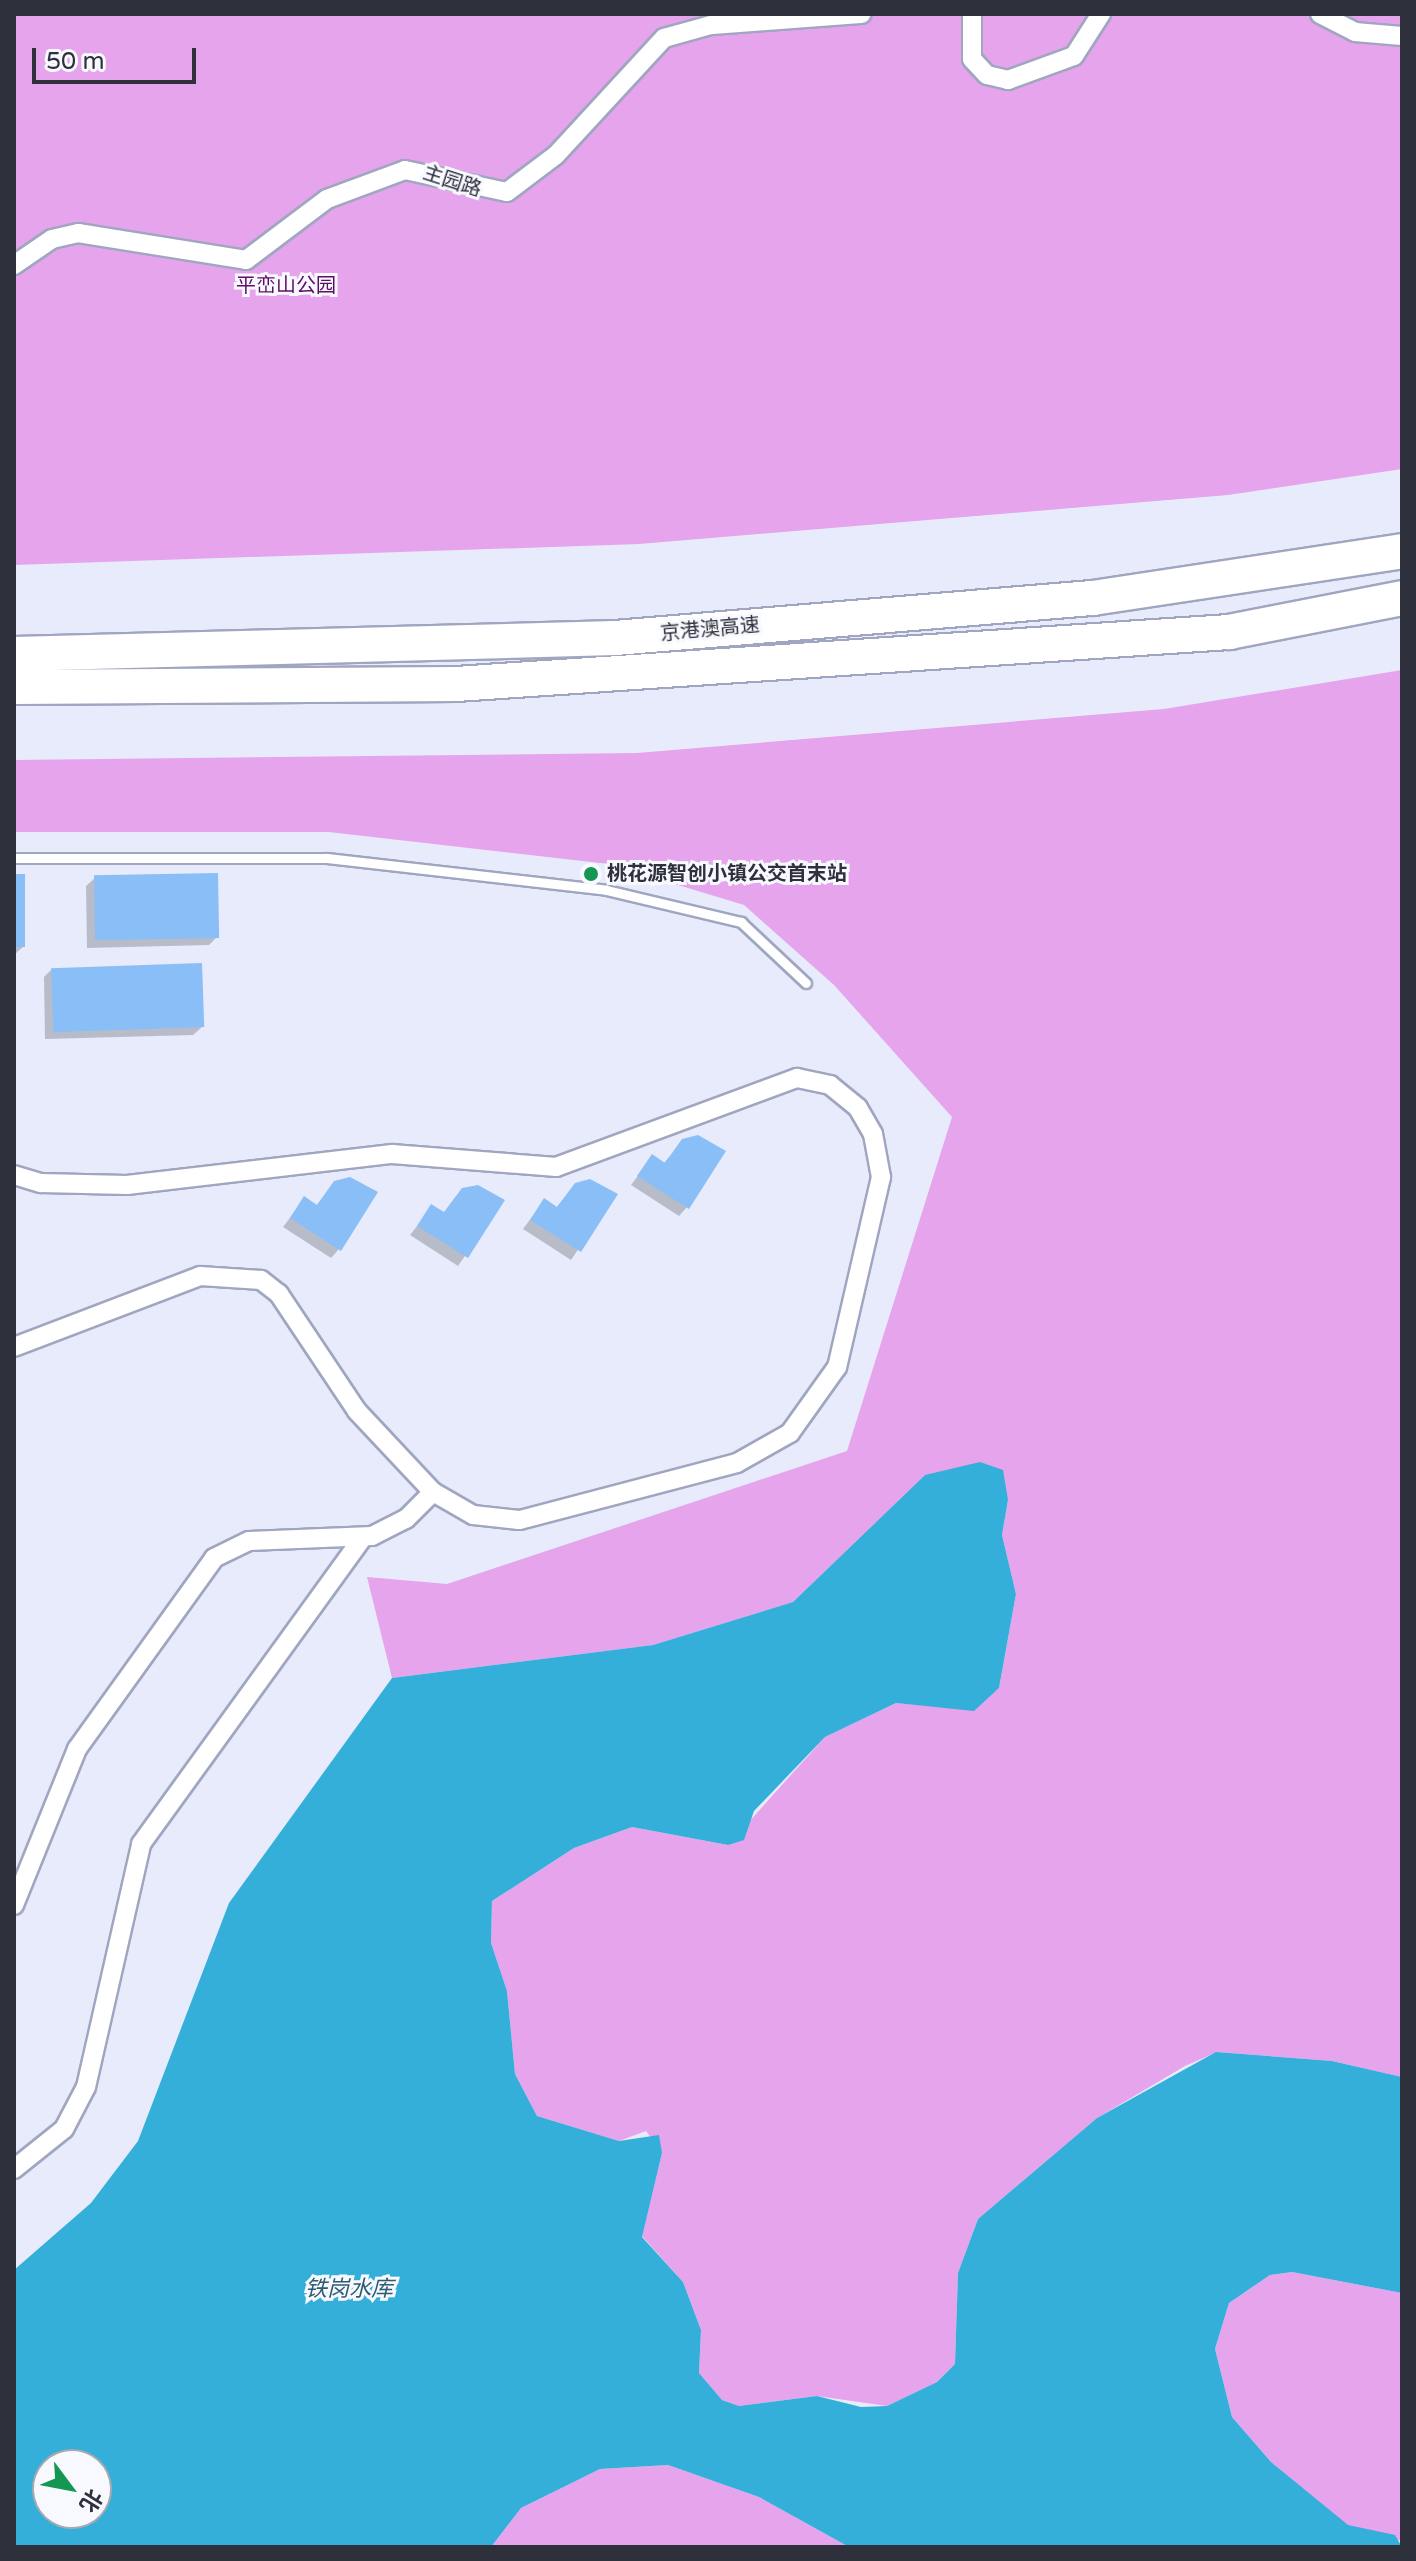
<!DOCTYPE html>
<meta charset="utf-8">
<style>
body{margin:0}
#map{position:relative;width:1416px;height:2561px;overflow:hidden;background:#e7ebfc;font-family:"Varela Round","Noto Sans SC",sans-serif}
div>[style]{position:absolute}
.green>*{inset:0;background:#e5a4ec}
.water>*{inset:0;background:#33afda}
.shadow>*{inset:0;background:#0003}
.building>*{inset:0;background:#8abef6;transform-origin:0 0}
.roads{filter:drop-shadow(2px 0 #a0a6c0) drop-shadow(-2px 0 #a0a6c0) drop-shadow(0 2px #a0a6c0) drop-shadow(0 -2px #a0a6c0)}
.service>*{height:9px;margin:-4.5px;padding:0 4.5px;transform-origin:4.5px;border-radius:4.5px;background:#fff}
.minor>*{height:18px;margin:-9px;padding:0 9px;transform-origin:9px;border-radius:9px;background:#fff}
.motorway>*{height:34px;margin:-17px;padding:0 17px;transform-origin:17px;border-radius:17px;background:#fff}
.dots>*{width:22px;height:22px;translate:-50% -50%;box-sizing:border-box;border:4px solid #f8f9ff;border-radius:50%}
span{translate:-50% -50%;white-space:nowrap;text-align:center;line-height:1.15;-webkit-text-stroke:6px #f8f9ff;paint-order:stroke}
.street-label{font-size:20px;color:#2e313c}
.park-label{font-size:20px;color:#5d0d66}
.poi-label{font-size:20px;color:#2e313c;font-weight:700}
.left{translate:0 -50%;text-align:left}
.water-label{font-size:22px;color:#2c5c6f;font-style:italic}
.frame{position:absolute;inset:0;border:16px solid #2e313c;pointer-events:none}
.north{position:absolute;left:32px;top:2449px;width:80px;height:80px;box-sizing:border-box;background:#f8f9ff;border:2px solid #a7a9b1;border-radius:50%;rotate:122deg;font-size:22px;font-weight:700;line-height:32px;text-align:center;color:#2e313c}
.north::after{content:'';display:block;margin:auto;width:28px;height:36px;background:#149654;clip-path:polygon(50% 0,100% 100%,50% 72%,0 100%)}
.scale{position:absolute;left:32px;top:48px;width:164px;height:36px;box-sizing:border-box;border:4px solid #2e313c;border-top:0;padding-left:10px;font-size:24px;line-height:28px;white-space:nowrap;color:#2e313c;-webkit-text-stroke:6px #f8f9ff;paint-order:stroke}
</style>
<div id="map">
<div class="green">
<i style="clip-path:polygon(14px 14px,1402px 14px,1402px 469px,1228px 495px,639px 544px,14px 565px)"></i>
<i style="clip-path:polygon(1402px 670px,1402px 2077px,1332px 2061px,1217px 2052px,1185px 2066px,1097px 2118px,978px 2219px,958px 2273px,955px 2364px,937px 2382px,887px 2406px,817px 2396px,739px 2406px,722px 2400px,699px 2373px,701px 2330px,683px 2282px,642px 2236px,662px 2153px,646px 2131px,619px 2141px,537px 2116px,515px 2074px,507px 1991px,491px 1943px,492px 1901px,574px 1848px,632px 1827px,728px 1845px,825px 1737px,896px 1703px,974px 1710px,999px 1688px,1016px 1594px,1002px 1535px,1008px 1500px,925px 1475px,793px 1602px,653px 1645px,392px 1678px,367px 1577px,447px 1584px,847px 1451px,952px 1117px,834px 985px,744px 905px,609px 864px,329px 832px,14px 832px,14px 760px,637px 753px,1164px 709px)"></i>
<i style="clip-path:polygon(1292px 2272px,1402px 2293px,1402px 2541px,1348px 2526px,1271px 2462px,1232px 2417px,1215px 2349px,1229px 2303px,1270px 2275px)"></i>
<i style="clip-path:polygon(668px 2465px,759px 2497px,849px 2547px,491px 2547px,521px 2508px,600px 2469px)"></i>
</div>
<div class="water">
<i style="clip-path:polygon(evenodd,980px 1462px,1003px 1470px,1008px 1500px,1002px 1535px,1016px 1594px,999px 1688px,974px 1711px,896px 1703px,825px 1737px,754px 1811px,744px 1840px,728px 1845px,632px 1827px,574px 1848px,492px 1901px,491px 1943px,507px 1991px,515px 2074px,537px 2116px,619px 2141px,659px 2135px,662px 2153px,642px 2237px,683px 2282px,701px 2330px,699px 2373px,722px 2400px,739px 2406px,817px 2396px,861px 2407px,887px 2406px,937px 2382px,955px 2364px,958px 2273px,978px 2219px,1097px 2118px,1216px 2052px,1332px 2061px,1402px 2077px,1402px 2293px,1292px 2272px,1270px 2275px,1229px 2303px,1215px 2349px,1232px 2417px,1271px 2462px,1348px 2525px,1395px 2535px,1402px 2547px,849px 2547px,759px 2497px,668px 2465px,600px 2469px,521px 2508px,491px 2547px,14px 2547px,14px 2270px,91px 2203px,138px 2141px,229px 1903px,392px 1678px,653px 1645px,793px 1602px,925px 1475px,980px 1462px,48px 2465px,96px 2465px,96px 2513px,48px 2513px,48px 2465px)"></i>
</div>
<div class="shadow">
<i style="clip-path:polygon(14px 876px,24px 946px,14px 955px)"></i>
<i style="clip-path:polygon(95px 878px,217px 937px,209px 945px,87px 948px,86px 886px)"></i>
<i style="clip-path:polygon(52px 969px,202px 1027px,193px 1035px,45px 1039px,44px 977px)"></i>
<i style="clip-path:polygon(683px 1141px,687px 1207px,679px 1216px,631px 1185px,652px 1157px,663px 1164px)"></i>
<i style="clip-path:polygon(335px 1183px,339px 1249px,331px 1258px,283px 1227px,304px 1199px,316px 1206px)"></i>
<i style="clip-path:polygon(575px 1185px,615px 1195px,571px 1260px,523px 1229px,544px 1201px,556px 1208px)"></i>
<i style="clip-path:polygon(503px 1201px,458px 1266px,410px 1235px,432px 1207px,443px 1214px)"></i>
</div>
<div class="building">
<i style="left:218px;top:873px;width:65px;height:124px;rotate:89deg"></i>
<i style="left:14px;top:874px;width:11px;height:73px"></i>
<i style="left:202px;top:963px;width:64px;height:151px;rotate:88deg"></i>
<i style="clip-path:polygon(698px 1135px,726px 1151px,689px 1209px,637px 1176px,652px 1154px,665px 1163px,682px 1139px)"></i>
<i style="clip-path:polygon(350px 1177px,378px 1192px,341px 1251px,290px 1218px,304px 1196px,317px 1205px,334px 1181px)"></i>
<i style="clip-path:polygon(590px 1179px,618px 1194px,581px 1252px,530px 1220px,544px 1198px,557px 1207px,575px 1183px)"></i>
<i style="clip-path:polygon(478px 1185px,505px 1200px,468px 1258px,417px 1226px,431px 1204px,444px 1212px,462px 1188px)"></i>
</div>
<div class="roads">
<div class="service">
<i style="left:14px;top:858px;width:313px"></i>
<i style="left:327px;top:858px;width:281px;rotate:6.5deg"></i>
<i style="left:606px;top:890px;width:139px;rotate:13.3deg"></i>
<i style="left:741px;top:922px;width:89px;rotate:43.2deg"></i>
</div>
<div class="minor">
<i style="left:972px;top:14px;width:45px;rotate:90deg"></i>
<i style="left:972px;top:59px;width:22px;rotate:47deg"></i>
<i style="left:987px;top:75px;width:22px;rotate:13deg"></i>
<i style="left:1008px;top:80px;width:70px;rotate:-20deg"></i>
<i style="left:1074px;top:56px;width:50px;rotate:-57.3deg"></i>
<i style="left:1320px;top:14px;width:39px;rotate:27deg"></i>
<i style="left:1355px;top:32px;width:47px;rotate:4.9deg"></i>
<i style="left:14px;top:265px;width:46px;rotate:-34.4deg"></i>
<i style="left:52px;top:239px;width:27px;rotate:-13deg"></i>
<i style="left:78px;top:233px;width:170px;rotate:9.1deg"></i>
<i style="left:246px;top:260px;width:101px;rotate:-37deg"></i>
<i style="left:327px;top:199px;width:83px;rotate:-20.4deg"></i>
<i style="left:405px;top:170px;width:104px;rotate:12.2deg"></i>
<i style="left:507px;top:192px;width:61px;rotate:-37.1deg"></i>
<i style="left:556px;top:155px;width:159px;rotate:-47.3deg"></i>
<i style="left:664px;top:38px;width:49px;rotate:-15.5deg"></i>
<i style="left:711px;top:25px;width:151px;rotate:-4.2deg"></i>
<i style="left:14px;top:1175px;width:28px;rotate:17deg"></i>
<i style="left:41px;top:1183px;width:86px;rotate:1.3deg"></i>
<i style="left:127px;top:1185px;width:267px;rotate:-6.7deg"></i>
<i style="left:392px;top:1154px;width:165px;rotate:4.5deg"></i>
<i style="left:556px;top:1167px;width:257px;rotate:-20.3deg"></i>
<i style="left:797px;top:1078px;width:34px;rotate:12deg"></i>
<i style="left:830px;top:1085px;width:36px;rotate:39deg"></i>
<i style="left:858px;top:1108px;width:30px;rotate:60deg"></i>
<i style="left:873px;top:1134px;width:44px;rotate:79.5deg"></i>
<i style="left:881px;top:1177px;width:195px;rotate:103deg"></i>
<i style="left:837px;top:1367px;width:81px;rotate:125.5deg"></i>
<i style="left:790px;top:1433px;width:61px;rotate:150.5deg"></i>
<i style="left:737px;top:1463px;width:225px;rotate:165.3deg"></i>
<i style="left:519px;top:1520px;width:46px;rotate:-173.8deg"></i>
<i style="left:473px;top:1515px;width:46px;rotate:-150.1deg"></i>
<i style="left:433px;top:1492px;width:111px;rotate:-133.2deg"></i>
<i style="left:357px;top:1411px;width:141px;rotate:-123.7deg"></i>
<i style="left:279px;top:1294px;width:23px;rotate:-142deg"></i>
<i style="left:261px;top:1280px;width:61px;rotate:-176.2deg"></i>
<i style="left:200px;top:1276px;width:199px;rotate:159.1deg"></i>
<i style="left:14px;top:1905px;width:168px;rotate:-68deg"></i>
<i style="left:77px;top:1749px;width:235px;rotate:-54.3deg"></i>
<i style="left:214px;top:1558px;width:39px;rotate:-26deg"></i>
<i style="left:249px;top:1541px;width:123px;rotate:-2.3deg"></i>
<i style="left:372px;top:1536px;width:38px;rotate:-27deg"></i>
<i style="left:406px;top:1519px;width:38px;rotate:-45deg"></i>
<i style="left:14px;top:2169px;width:64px;rotate:-38.7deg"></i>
<i style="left:64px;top:2129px;width:47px;rotate:-62.4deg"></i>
<i style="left:86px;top:2087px;width:249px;rotate:-77.2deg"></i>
<i style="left:141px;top:1844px;width:377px;rotate:-54.1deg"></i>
</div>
<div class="motorway">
<i style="left:14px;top:654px;width:601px;rotate:-1.52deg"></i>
<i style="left:615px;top:638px;width:480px;rotate:-4.8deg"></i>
<i style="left:1093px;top:598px;width:313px;rotate:-8.6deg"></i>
<i style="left:14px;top:687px;width:442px;rotate:-0.4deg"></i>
<i style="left:456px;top:684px;width:775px;rotate:-3.85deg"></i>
<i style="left:1229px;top:632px;width:176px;rotate:-11.1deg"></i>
</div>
</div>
<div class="dots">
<i style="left:591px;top:874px;background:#149654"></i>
</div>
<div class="street-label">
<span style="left:452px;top:182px;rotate:18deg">主园路</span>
<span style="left:710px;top:630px;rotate:-5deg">京港澳高速</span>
</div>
<div class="park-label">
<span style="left:286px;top:286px">平峦山公园</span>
</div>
<div class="poi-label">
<span class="left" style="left:607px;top:874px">桃花源智创小镇公交首末站</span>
</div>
<div class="water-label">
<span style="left:349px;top:2290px">铁岗水库</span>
</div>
<div class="frame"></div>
<div class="north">北</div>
<div class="scale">50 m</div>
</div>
